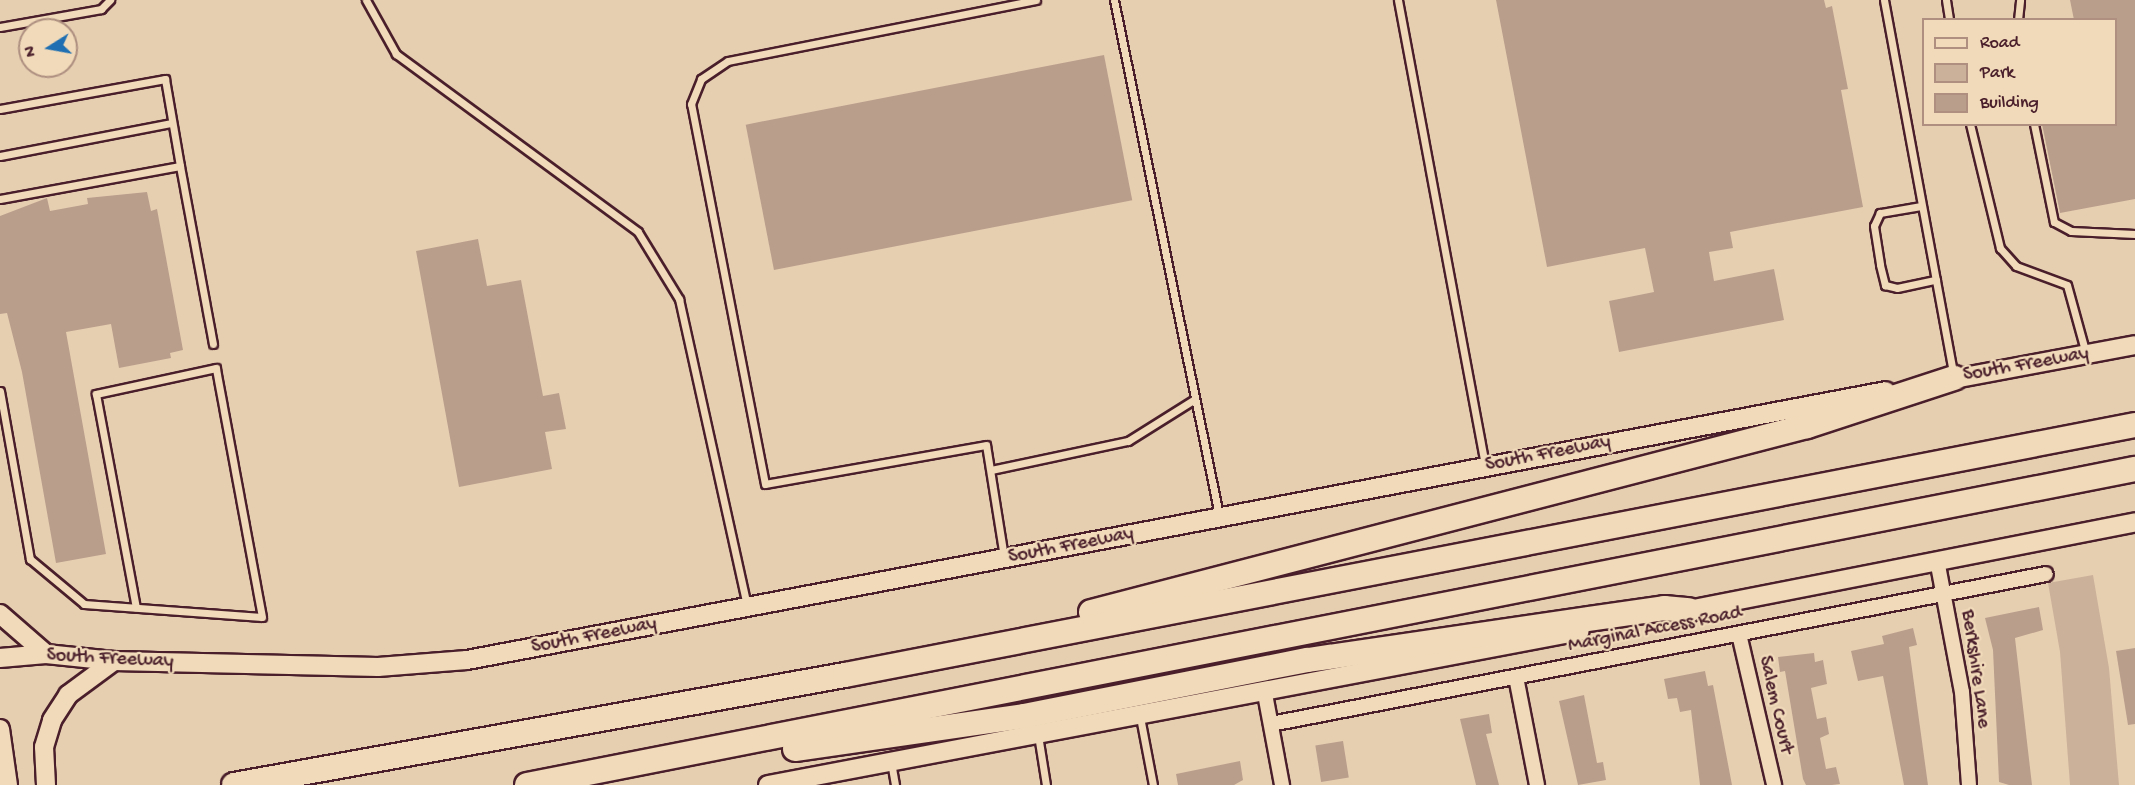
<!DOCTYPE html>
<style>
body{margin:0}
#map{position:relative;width:2135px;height:785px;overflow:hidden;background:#e6cfb1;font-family:"Gochi Hand",sans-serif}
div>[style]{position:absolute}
.green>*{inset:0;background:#ccb19a}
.building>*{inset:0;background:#ba9e8c;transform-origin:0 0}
.roads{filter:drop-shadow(2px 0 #4a1f2b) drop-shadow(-2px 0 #4a1f2b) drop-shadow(0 2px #4a1f2b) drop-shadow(0 -2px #4a1f2b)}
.lane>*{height:7px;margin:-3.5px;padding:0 3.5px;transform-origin:3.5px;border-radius:3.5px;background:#f0dab9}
.street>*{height:14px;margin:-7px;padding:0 7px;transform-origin:7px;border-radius:7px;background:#f0dab9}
.secondary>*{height:18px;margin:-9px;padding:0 9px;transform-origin:9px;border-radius:9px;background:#f0dab9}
.highway>*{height:24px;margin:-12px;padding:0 12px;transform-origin:12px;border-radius:12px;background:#f0dab9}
span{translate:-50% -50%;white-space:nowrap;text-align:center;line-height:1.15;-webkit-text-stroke:4.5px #f0dab9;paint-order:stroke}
.street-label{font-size:20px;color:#4a1f2b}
.legend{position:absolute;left:1922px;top:18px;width:195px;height:108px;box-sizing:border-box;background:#f0dab9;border:2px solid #ae8f80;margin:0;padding:8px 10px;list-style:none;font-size:18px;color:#4a1f2b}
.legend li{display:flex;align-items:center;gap:12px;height:30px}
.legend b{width:30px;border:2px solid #ae8f80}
.north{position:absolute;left:18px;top:18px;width:60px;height:60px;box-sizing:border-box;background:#f0dab9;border:2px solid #ae8f80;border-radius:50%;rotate:259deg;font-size:16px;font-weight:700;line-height:24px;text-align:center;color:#4a1f2b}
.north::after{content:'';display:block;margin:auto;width:21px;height:27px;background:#1f6fb2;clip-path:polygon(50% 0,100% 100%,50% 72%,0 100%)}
</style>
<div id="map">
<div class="green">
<i style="clip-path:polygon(2093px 575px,2109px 668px,2119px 785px,2070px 785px,2060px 652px,2048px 583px)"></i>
</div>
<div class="building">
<i style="clip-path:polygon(1496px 0,1824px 0,1826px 8px,1832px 6px,1848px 89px,1841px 90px,1863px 207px,1730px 232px,1733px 248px,1709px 252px,1714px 281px,1774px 269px,1784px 320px,1619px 352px,1609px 301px,1654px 292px,1645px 248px,1547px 267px)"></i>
<i style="clip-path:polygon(2070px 0,2135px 0,2135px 199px,2060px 213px,2042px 124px,2115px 124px,2115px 20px,2074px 20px)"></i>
<i style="left:1104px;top:55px;width:148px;height:365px;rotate:79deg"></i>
<i style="clip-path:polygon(147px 192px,151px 211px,157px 209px,183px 350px,170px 353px,171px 358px,119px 368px,111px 324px,66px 332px,106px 554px,56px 563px,22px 372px,7px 313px,0 314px,0 216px,47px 198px,50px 211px,88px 204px,87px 198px)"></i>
<i style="clip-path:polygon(478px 239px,487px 286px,521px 280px,543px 396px,559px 393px,566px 429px,545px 432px,552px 469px,459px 487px,416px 251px)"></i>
<i style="clip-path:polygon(2039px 607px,2043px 630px,2015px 638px,2032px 785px,2009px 785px,1999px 782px,1993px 650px,1985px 618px)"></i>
<i style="clip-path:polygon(1913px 628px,1917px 645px,1909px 647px,1928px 785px,1904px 785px,1883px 676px,1858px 681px,1851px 651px,1884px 644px,1882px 636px)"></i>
<i style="clip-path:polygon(2135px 648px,2135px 724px,2128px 725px,2116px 651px)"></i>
<i style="clip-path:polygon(1814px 653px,1815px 662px,1823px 660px,1827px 684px,1811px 688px,1817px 719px,1826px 717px,1829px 734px,1820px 738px,1826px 769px,1836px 767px,1840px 784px,1832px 785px,1806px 785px,1803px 779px,1785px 671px,1780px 672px,1778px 657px)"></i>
<i style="clip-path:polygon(1705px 671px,1708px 686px,1713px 685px,1732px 785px,1700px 785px,1691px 710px,1680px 712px,1677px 698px,1668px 699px,1664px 679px)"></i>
<i style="clip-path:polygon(1584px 695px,1597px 763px,1603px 762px,1606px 780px,1578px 785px,1559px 701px)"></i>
<i style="clip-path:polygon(1489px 714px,1492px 733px,1486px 734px,1499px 785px,1476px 785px,1460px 719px)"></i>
<i style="left:1343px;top:741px;width:37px;height:28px;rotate:81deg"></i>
<i style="clip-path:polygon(1240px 761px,1243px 780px,1234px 785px,1178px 785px,1176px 774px)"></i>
</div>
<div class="roads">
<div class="lane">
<i style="left:366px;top:0;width:62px;rotate:60.9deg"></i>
<i style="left:396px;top:54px;width:300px;rotate:36.3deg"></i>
<i style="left:638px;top:232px;width:79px;rotate:58.5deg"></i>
<i style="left:679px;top:299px;width:313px;rotate:77.5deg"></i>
<i style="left:1114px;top:0;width:526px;rotate:78.48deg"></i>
<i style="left:1398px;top:0;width:474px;rotate:79.4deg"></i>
<i style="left:1884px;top:0;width:379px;rotate:79.5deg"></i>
<i style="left:1946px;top:0;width:20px;rotate:81deg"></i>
<i style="left:2018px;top:20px;width:20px;rotate:-84deg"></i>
<i style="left:0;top:27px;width:103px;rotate:-10.1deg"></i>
<i style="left:101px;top:9px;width:13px;rotate:-45deg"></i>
<i style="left:0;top:109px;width:168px;rotate:-10.3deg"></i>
<i style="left:165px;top:79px;width:88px;rotate:80.2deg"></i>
<i style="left:180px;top:166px;width:183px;rotate:169.6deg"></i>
<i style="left:1970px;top:124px;width:128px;rotate:76.4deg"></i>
<i style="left:2000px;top:248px;width:24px;rotate:48deg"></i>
<i style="left:2016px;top:266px;width:54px;rotate:20.4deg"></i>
<i style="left:2067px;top:285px;width:72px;rotate:74.6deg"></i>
<i style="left:2034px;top:124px;width:100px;rotate:78.5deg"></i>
<i style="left:2054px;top:222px;width:19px;rotate:28deg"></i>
<i style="left:2071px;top:231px;width:64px;rotate:2.7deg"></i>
<i style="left:0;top:156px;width:175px;rotate:-10.9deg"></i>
<i style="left:180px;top:166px;width:181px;rotate:79.5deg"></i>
<i style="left:1921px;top:206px;width:42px;rotate:170.3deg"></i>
<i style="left:1880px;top:213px;width:14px;rotate:115deg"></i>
<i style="left:1874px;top:226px;width:39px;rotate:81deg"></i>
<i style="left:1880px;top:265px;width:21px;rotate:76deg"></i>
<i style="left:1885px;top:285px;width:12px;rotate:14deg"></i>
<i style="left:1897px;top:288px;width:40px;rotate:-12deg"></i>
<i style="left:0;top:391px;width:171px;rotate:79.9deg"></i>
<i style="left:30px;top:559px;width:70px;rotate:39.8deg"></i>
<i style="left:84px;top:604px;width:178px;rotate:4.2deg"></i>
<i style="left:262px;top:617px;width:253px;rotate:-100.5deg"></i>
<i style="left:216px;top:368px;width:123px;rotate:167.8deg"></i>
<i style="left:96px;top:394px;width:217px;rotate:79.4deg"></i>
<i style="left:991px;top:470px;width:140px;rotate:-12deg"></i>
<i style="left:1128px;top:441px;width:79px;rotate:-32.1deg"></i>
<i style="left:1004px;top:557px;width:113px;rotate:-99.1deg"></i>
<i style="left:986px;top:445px;width:224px;rotate:170deg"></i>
<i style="left:765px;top:484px;width:387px;rotate:-101deg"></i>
<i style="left:691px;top:104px;width:27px;rotate:-68deg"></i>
<i style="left:701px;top:79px;width:32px;rotate:-34deg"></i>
<i style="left:728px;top:61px;width:314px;rotate:-11.2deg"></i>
<i style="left:1140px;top:717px;width:69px;rotate:79.2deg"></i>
<i style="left:1038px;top:735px;width:51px;rotate:80.9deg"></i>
<i style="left:891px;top:762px;width:23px;rotate:80deg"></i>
</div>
<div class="street">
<i style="left:1937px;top:560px;width:134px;rotate:79.3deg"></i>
<i style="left:1962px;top:692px;width:93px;rotate:85.7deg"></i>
<i style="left:1739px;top:634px;width:155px;rotate:76.9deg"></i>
<i style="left:1516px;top:677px;width:110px;rotate:79deg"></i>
<i style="left:1265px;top:694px;width:93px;rotate:79.4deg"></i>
<i style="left:1271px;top:724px;width:789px;rotate:-10.95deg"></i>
</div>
<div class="secondary">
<i style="left:1943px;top:381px;width:195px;rotate:-10.6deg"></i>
<i style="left:1678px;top:612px;width:466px;rotate:-11.1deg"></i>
<i style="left:0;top:614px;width:61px;rotate:41deg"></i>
<i style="left:0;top:658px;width:46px;rotate:-5deg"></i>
<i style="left:46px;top:654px;width:68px;rotate:5.9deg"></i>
<i style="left:114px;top:661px;width:264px;rotate:1.3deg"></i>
<i style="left:378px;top:667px;width:89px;rotate:-4.5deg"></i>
<i style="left:467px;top:660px;width:1444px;rotate:-10.73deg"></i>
<i style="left:0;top:729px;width:57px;rotate:81.9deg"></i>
<i style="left:46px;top:785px;width:38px;rotate:-93deg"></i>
<i style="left:44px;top:747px;width:28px;rotate:-73deg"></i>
<i style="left:52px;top:720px;width:30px;rotate:-57deg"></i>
<i style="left:68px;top:695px;width:57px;rotate:-36.5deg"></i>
<i style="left:768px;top:785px;width:826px;rotate:-10.74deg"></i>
</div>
<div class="highway">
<i style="left:1091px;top:612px;width:740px;rotate:-14.56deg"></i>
<i style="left:1807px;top:426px;width:155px;rotate:-18.1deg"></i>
<i style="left:795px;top:749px;width:231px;rotate:-8.2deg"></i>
<i style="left:1024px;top:716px;width:289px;rotate:-11.2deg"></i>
<i style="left:1308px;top:660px;width:360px;rotate:-8.3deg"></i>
<i style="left:1664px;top:608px;width:25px;rotate:5deg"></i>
<i style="left:234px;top:785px;width:621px;rotate:-10.21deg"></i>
<i style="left:845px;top:675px;width:1314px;rotate:-10.97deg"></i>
<i style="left:527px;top:785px;width:1639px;rotate:-11.12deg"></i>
</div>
</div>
<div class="street-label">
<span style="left:2026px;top:365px;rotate:-10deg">South Freeway</span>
<span style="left:1548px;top:454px;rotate:-11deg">South Freeway</span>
<span style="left:1071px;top:546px;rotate:-11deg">South Freeway</span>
<span style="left:1655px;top:630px;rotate:-11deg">Marginal Access Road</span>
<span style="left:594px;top:636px;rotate:-11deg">South Freeway</span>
<span style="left:110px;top:659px;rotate:3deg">South Freeway</span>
<span style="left:1975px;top:669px;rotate:82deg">Berkshire Lane</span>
<span style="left:1775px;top:705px;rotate:77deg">Salem Court</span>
</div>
<ul class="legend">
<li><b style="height:8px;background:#f0dab9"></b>Road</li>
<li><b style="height:16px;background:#ccb19a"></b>Park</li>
<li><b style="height:16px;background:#ba9e8c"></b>Building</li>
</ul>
<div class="north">N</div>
</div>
